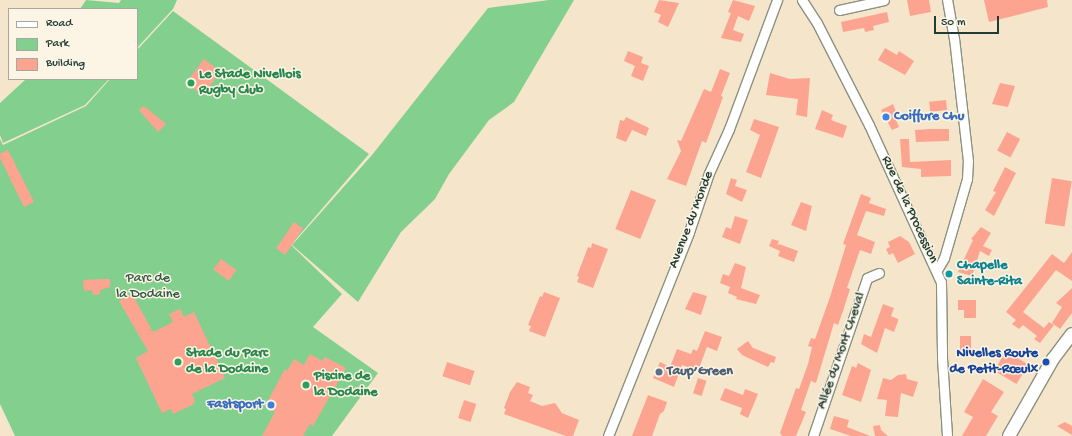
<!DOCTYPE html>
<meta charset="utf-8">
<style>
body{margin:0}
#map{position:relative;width:1072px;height:436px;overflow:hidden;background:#f5e6cb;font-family:"Gochi Hand",sans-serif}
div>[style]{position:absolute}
.green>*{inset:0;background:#83d08e}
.building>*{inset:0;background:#fca490;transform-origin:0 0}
.roads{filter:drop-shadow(1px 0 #8a9280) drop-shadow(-1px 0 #8a9280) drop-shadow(0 1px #8a9280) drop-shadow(0 -1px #8a9280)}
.minor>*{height:9px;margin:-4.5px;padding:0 4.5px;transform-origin:4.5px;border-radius:4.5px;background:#fff}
.major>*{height:12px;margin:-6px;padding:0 6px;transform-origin:6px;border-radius:6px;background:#fff}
.dots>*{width:11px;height:11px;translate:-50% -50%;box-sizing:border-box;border:2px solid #fcf5e5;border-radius:50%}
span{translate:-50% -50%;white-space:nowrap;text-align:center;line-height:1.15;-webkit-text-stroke:3px #fcf5e5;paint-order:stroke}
.leisure-label{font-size:14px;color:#27864d;font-weight:700}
.left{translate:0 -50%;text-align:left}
.shop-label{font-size:14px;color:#366cbe;font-weight:700}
.right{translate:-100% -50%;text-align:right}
.street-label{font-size:14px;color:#1f3d34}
.culture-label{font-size:14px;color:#0d838f;font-weight:700}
.park-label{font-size:14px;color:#335a46}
.transit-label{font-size:14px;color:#164399;font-weight:700}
.service-label{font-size:14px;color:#4e5e75;font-weight:700}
.legend{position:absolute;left:8px;top:8px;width:130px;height:72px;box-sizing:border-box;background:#fcf5e5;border:1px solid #a4ab9e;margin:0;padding:5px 7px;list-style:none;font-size:12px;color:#1f3d34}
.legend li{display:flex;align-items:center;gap:8px;height:20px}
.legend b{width:20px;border:1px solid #a4ab9e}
.scale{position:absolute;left:934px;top:16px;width:65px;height:18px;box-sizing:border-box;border:2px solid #1f3d34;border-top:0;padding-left:5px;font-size:12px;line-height:14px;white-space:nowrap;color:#1f3d34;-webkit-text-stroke:3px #fcf5e5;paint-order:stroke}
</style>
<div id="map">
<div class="green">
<i style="clip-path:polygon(86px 0,119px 3px,121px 0,177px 0,173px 9px,137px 48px,137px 9px,80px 9px)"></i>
<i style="clip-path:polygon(549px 0,574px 0,514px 102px,489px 120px,449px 174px,435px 199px,401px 232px,358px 302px,292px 245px,372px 155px,488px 8px)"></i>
<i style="clip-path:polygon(173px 11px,369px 154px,291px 245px,342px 294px,313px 327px,378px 373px,332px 436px,15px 436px,0 404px,0 139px,3px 145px,86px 106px,110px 79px,137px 79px,137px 50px)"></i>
<i style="clip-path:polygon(26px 79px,109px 79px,85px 105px,3px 143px,0 135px,0 103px)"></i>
</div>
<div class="building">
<i style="clip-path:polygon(659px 0,679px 3px,668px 27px,658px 22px,661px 15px,654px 12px)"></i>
<i style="clip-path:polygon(733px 0,755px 6px,749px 21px,738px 16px,733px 30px,744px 34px,741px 42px,721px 38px,731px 13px,728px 12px)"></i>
<i style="clip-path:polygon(907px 0,929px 0,931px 12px,910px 16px)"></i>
<i style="clip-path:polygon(984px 0,1047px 0,1048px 7px,989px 22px)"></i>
<i style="clip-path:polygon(887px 12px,889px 22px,873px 26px,874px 30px,865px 32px,864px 28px,843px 32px,841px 22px)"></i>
<i style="clip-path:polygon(885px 48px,897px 55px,899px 51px,914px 61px,905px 75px,878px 60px)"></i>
<i style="clip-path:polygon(628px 51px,643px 57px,641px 63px,649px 66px,643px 81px,631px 76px,635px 66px,624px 61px)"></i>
<i style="left:204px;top:59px;width:21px;height:30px;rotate:37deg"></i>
<i style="clip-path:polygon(720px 69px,730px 73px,721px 96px,723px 97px,706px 143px,702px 141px,686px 186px,667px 179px,681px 151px,677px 140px,681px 141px,704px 89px,711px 92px)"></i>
<i style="clip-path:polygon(770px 73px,790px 79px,810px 78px,807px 117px,796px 115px,798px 99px,766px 95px)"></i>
<i style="clip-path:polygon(1000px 83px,1015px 86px,1008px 107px,992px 104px)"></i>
<i style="left:946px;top:100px;width:10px;height:17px;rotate:84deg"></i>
<i style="clip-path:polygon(893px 104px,899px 119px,896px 120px,899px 127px,892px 130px,881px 110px)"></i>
<i style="clip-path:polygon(144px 106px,166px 124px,158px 132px,139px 110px)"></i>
<i style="clip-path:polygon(822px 110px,833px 115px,831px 120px,847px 126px,843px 138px,815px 129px)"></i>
<i style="clip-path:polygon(626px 117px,649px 128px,646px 136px,632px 130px,626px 142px,616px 138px,620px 120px,624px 121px)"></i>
<i style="clip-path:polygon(754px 119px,779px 127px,761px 178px,746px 172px,760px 135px,750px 130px)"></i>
<i style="clip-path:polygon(930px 129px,949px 129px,949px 141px,916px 142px,915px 130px)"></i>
<i style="left:1007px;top:132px;width:15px;height:21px;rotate:28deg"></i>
<i style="clip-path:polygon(900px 139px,909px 139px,910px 162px,951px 160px,951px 176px,921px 177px,921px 169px,902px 167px)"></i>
<i style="clip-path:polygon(8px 150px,34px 202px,24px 207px,0 158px,0 154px)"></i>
<i style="clip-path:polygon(1005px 167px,1016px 173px,994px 216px,985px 210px,996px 192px,993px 191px)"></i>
<i style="clip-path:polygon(731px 178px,737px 180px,735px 186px,747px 190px,742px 202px,726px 194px)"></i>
<i style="left:1052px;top:178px;width:20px;height:46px;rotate:9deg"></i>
<i style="left:631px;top:190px;width:27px;height:42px;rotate:22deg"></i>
<i style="clip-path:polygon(861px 194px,871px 198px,869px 203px,886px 209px,884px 216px,866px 211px,857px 235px,875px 242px,871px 254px,860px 250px,847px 288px,850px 289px,843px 311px,838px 325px,834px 323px,816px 383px,811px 381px,801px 410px,806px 412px,796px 436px,782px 436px,780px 433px,796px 388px,799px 389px,808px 364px,812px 347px,808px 346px,811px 338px,815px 339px,830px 297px,846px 245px,843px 244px)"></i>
<i style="clip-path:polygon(801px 202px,812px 206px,806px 231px,791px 225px)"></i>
<i style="clip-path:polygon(735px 216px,748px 220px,740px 244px,722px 237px,726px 227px,731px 229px)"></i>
<i style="left:294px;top:222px;width:11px;height:32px;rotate:34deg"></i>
<i style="clip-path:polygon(981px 227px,991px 233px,983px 246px,992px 250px,989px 256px,980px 251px,972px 276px,958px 272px,973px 240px,971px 239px)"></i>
<i style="clip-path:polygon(900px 236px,909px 242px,915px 254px,898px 263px,893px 253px,889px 255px,886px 249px,890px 247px,888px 242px)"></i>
<i style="clip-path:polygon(772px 239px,779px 241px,777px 246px,779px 244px,798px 251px,794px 262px,778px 256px,780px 251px,769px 246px)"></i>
<i style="clip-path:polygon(592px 243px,608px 249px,593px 288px,577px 282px,579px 277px,577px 276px,588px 247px,591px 248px)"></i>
<i style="clip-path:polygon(1072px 252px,1072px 281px,1056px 270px,1023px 312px,1044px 328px,1049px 322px,1054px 325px,1040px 343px,1034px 339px,1037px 336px,1023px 325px,1019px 329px,1012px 324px,1016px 320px,1006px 312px,1052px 254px,1064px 263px)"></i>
<i style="left:221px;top:259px;width:19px;height:13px;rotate:36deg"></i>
<i style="clip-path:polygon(735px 263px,746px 267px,741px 288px,760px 295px,756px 304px,736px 299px,737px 297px,728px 293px,730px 287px,720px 283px,723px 274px,729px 276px)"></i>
<i style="clip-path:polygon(105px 279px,110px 279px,110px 287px,100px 290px,100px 294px,93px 295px,92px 290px,84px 291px,83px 280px)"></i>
<i style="clip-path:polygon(1072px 288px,1072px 313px,1060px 329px,1052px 323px,1062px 307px,1056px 303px)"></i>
<i style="clip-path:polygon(544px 292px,560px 298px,545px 337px,529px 331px,531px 326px,528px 325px,540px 296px,542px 297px)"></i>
<i style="clip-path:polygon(693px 292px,707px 296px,701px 315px,685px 309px)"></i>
<i style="clip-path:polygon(132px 294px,153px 332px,173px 322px,169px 314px,180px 309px,184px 317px,194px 312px,225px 378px,192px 394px,195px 401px,192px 405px,173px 414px,171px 409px,162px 413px,136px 358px,148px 351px,119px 301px)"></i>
<i style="clip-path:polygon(958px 300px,976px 300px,976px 318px,964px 318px,964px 310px,958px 310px)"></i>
<i style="clip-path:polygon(883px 304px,894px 308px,891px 316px,898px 319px,898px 321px,894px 332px,885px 328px,877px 353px,861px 344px,864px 334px,871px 337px)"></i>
<i style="clip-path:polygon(705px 331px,722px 337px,717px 351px,707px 347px,698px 371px,682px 365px,674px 387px,653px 378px,660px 362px,670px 367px,677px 349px,691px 354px,693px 349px,697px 351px)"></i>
<i style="left:960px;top:336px;width:11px;height:16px"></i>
<i style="clip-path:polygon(748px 341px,753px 348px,776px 357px,774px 363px,771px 362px,768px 367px,742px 355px,737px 349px)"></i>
<i style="left:1006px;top:351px;width:26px;height:23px;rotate:31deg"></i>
<i style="clip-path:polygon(310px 354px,322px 361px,325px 357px,346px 368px,313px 426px,310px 424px,303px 436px,262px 436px,275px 412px,265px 406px,285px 369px,287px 371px,294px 359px,304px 365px)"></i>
<i style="left:447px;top:362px;width:29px;height:15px;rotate:18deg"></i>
<i style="clip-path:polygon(858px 363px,871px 370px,861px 402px,842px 395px,852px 366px,856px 368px)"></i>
<i style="clip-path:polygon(906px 374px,907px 379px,918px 382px,913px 397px,901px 393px,898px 417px,885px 416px,887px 400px,877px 399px,883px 378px,891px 380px,898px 375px)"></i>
<i style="left:698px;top:378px;width:9px;height:16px;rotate:18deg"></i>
<i style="clip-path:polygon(983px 379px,1004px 392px,991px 412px,998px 416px,986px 436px,962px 436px,973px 417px,964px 412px)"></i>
<i style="clip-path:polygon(517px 382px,530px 387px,528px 393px,533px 395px,530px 401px,542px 406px,555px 403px,562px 413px,579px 420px,573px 436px,566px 436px,504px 414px,506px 409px,504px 408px,510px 392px)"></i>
<i style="clip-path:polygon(725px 388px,743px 395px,745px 389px,758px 394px,748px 418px,740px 414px,742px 408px,720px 400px)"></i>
<i style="clip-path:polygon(648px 395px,667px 402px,664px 411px,660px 414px,652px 436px,632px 436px)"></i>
<i style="left:464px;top:400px;width:13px;height:19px;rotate:18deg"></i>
<i style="clip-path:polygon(834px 416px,849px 420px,847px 427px,870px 436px,851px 436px,830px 429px)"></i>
<i style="clip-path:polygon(1065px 422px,1072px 426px,1072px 435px,1057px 426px)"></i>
<i style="clip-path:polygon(880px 425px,881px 430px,888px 436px,875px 436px,873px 426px)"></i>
</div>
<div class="roads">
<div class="minor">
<i style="left:802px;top:0;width:27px;rotate:57deg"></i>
<i style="left:817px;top:23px;width:114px;rotate:63deg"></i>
<i style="left:869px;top:125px;width:173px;rotate:65.4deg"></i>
<i style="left:941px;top:282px;width:76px;rotate:89.2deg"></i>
<i style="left:942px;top:358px;width:78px;rotate:86.3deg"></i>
<i style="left:839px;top:10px;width:46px;rotate:-12.5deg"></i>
<i style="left:937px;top:270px;width:14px;rotate:-60deg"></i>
<i style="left:944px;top:258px;width:82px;rotate:-73.8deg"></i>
<i style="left:967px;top:179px;width:18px;rotate:-87deg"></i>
<i style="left:968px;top:161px;width:123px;rotate:-96.5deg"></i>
<i style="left:954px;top:39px;width:40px;rotate:-100deg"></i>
<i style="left:608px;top:436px;width:219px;rotate:-68.3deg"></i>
<i style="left:689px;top:232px;width:62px;rotate:-71.3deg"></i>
<i style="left:709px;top:173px;width:48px;rotate:-65.6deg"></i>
<i style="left:729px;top:129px;width:138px;rotate:-69.6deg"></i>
<i style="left:813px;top:436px;width:167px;rotate:-71.1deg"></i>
<i style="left:867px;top:278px;width:13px;rotate:-23deg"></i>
</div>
<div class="major">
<i style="left:1009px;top:436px;width:89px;rotate:-60.3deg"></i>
<i style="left:1053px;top:359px;width:31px;rotate:-53deg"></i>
</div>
</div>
<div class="dots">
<i style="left:191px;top:83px;background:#2e9e5b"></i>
<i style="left:886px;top:117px;background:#3f7fe0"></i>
<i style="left:949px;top:274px;background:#0f9aa8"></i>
<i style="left:178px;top:362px;background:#2e9e5b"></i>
<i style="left:1046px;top:362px;background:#1a4fb4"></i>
<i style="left:659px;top:372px;background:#5c6f8a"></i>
<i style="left:306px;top:385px;background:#2e9e5b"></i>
<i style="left:271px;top:405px;background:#3f7fe0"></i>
</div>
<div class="leisure-label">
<span class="left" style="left:199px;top:83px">Le Stade Nivellois<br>Rugby Club</span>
<span class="left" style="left:186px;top:362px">Stade du Parc<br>de la Dodaine</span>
<span class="left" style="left:314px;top:385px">Piscine de<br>la Dodaine</span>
</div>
<div class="shop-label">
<span class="left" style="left:894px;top:117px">Coiffure Chu</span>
<span class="right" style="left:263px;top:405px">Fastsport</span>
</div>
<div class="street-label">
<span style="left:909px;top:210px;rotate:65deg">Rue de la Procession</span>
<span style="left:692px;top:220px;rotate:-69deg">Avenue du Monde</span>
<span style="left:842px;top:351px;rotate:-71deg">Allée du Mont Cheval</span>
</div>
<div class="culture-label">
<span class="left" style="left:957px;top:274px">Chapelle<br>Sainte-Rita</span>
</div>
<div class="park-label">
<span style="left:148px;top:287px">Parc de<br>la Dodaine</span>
</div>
<div class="transit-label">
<span class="right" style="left:1038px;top:362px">Nivelles Route<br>de Petit-Rœulx</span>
</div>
<div class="service-label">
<span class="left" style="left:667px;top:372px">Taup’Green</span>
</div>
<ul class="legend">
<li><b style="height:5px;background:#fff"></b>Road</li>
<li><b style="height:11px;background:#83d08e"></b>Park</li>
<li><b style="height:11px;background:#fca490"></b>Building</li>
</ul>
<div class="scale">50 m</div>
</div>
